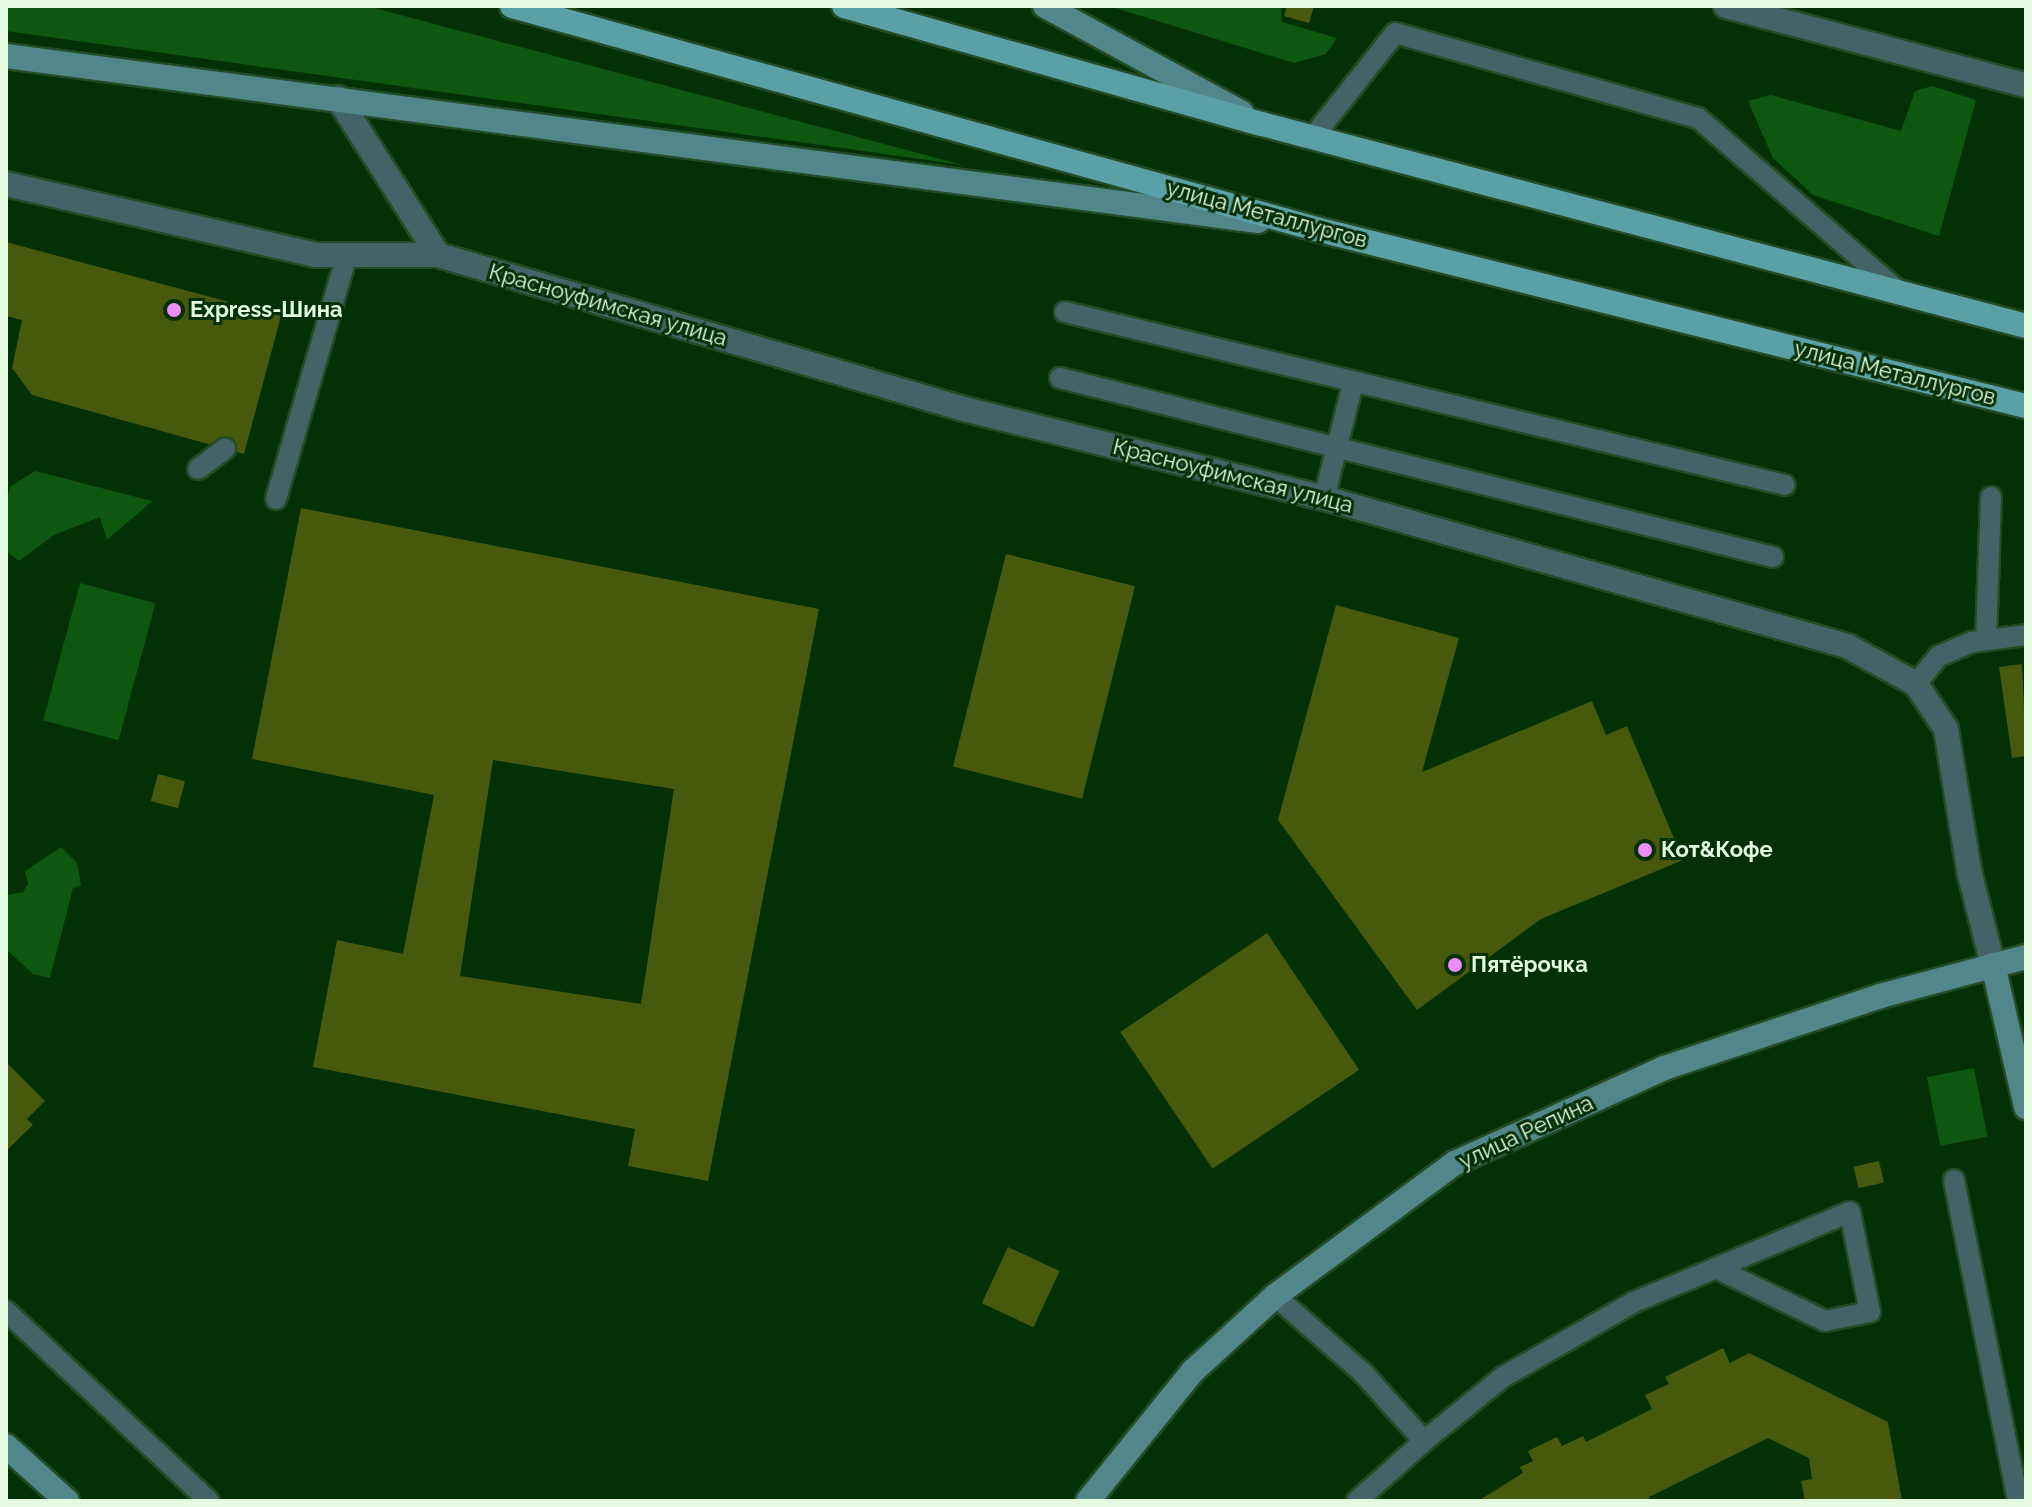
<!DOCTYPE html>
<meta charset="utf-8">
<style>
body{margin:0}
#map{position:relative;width:2032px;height:1507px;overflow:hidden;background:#043006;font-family:Raleway,sans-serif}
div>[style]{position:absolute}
.green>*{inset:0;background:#0d5711;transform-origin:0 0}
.building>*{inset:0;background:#46590c;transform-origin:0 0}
.roads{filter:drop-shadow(2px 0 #234c25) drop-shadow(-2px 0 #234c25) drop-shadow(0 2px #234c25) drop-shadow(0 -2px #234c25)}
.lane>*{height:20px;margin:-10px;padding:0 10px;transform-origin:10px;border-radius:10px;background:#446366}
.street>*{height:24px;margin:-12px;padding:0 12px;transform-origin:12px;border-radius:12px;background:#446366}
.secondary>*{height:24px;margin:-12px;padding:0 12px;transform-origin:12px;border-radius:12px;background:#51868b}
.primary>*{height:24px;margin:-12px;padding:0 12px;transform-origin:12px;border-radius:12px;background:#5ba0a7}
.dots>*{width:22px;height:22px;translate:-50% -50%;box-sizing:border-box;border:4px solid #043006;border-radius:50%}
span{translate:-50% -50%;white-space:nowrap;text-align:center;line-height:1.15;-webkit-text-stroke:6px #043006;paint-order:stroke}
.street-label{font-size:22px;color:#e4fbe2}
.poi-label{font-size:22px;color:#e4fbe2;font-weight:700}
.left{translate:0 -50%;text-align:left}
.frame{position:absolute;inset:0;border:8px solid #e4fbe2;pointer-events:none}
</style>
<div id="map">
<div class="green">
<i style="clip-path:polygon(6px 6px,367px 6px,963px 165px,6px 31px)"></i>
<i style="clip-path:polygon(1109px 6px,1281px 6px,1282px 22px,1337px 38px,1326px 54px,1294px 63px)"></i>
<i style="clip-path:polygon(1932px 86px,1976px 100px,1939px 236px,1813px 195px,1773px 158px,1748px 101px,1771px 95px,1901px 131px,1915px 91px)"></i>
<i style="clip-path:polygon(35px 471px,152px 501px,107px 540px,100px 517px,54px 535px,19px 561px,6px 551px,6px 504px,10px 487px)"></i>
<i style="left:80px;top:583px;width:78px;height:142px;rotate:15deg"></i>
<i style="clip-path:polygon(61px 847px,77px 863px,81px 885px,73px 888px,50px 978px,33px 974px,6px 949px,8px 895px,23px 892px,28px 884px,25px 871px)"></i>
<i style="left:1974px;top:1068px;width:70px;height:48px;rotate:79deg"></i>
</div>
<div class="building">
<i style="clip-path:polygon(1287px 6px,1314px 6px,1309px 23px,1284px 16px)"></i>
<i style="clip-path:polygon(6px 242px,281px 316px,244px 454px,32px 395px,12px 368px,22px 320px,6px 316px)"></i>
<i style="clip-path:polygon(evenodd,301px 508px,819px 609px,708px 1181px,628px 1166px,635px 1129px,313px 1067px,337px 940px,403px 954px,434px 795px,252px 759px,301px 508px,493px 760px,674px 789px,641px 1004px,460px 976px,493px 760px)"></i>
<i style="left:1006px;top:554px;width:133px;height:219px;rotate:14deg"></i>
<i style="clip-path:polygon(1336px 605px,1459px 638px,1422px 772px,1592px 701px,1606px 735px,1627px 726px,1683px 860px,1541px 919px,1417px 1010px,1278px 820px)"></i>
<i style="clip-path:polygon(2022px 664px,2026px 756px,2012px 758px,1999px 667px)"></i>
<i style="left:158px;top:774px;width:28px;height:28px;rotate:15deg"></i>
<i style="left:1267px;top:933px;width:165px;height:177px;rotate:56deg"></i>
<i style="clip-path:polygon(6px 1062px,45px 1101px,27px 1119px,33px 1125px,6px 1151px)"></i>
<i style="left:1879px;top:1161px;width:22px;height:26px;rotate:77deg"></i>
<i style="left:1008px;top:1247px;width:57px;height:62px;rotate:25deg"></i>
<i style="clip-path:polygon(1723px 1348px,1730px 1363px,1749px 1353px,1888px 1422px,1902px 1501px,1805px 1501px,1801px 1481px,1812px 1479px,1809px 1458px,1768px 1438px,1649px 1497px,1651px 1501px,1478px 1501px,1523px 1473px,1520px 1467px,1533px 1461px,1528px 1451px,1557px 1437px,1562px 1446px,1583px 1436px,1586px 1442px,1652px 1409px,1645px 1395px,1669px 1384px,1665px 1377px)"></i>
</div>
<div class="roads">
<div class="lane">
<i style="left:1313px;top:137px;width:132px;rotate:-51.7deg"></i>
<i style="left:1395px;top:33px;width:315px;rotate:15.7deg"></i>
<i style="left:1698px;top:118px;width:262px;rotate:40.8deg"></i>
<i style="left:1065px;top:312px;width:740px;rotate:13.51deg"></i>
<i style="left:1060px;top:378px;width:735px;rotate:14.09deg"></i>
<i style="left:198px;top:469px;width:34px;rotate:-37deg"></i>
<i style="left:1324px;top:498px;width:119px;rotate:-75.8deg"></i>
<i style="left:276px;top:499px;width:251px;rotate:-73.8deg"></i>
<i style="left:1986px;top:640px;width:143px;rotate:-88deg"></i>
<i style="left:1916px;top:684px;width:36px;rotate:-51deg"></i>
<i style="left:1939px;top:656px;width:36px;rotate:-23deg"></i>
<i style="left:1972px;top:642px;width:54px;rotate:-7.4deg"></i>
<i style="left:1954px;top:1180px;width:327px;rotate:78.7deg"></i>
<i style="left:1275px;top:1296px;width:117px;rotate:41.2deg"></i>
<i style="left:1363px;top:1373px;width:91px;rotate:48.1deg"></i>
<i style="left:1424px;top:1441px;width:102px;rotate:-39deg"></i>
<i style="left:1503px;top:1377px;width:151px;rotate:-29.8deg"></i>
<i style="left:1634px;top:1302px;width:89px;rotate:-22.5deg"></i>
<i style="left:1716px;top:1268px;width:145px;rotate:-22.7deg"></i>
<i style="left:1850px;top:1212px;width:102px;rotate:78.7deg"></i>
<i style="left:1870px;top:1312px;width:46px;rotate:168.7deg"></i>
<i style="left:1825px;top:1321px;width:121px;rotate:-154.1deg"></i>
<i style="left:6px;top:1311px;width:278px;rotate:43.1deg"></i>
<i style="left:1357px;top:1501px;width:90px;rotate:-41.8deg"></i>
</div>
<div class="street">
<i style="left:1726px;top:6px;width:310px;rotate:14.8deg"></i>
<i style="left:338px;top:98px;width:186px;rotate:57.5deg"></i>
<i style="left:438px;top:255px;width:548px;rotate:16.32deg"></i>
<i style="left:964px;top:409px;width:371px;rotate:13.9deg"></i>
<i style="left:1324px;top:498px;width:544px;rotate:15.8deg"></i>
<i style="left:1847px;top:646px;width:79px;rotate:28.8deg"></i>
<i style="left:1916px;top:684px;width:54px;rotate:56.3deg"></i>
<i style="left:1946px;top:729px;width:148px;rotate:80.7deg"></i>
<i style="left:1970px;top:875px;width:93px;rotate:75.7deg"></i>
<i style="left:6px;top:184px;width:318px;rotate:12.9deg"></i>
<i style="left:316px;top:255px;width:122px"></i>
</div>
<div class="secondary">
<i style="left:1045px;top:6px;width:224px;rotate:28.5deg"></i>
<i style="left:6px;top:56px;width:1263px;rotate:7.51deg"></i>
<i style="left:1993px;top:965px;width:146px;rotate:76.9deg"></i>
<i style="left:6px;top:1446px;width:82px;rotate:42deg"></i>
<i style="left:1088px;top:1501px;width:167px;rotate:-51.1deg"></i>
<i style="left:1193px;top:1371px;width:111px;rotate:-42.4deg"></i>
<i style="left:1275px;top:1296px;width:224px;rotate:-36.5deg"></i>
<i style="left:1455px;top:1163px;width:230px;rotate:-24.4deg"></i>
<i style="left:1664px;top:1068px;width:228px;rotate:-18.4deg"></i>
<i style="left:1880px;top:996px;width:151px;rotate:-15deg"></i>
</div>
<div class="primary">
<i style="left:512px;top:6px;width:834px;rotate:15.5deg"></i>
<i style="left:1316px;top:229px;width:732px;rotate:14deg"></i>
<i style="left:844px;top:6px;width:434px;rotate:15.8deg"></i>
<i style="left:1262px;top:124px;width:790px;rotate:14.81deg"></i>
</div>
</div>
<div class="dots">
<i style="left:174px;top:310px;background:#ee8cf8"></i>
<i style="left:1645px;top:850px;background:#ee8cf8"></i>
<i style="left:1455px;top:965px;background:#ee8cf8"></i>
</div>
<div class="street-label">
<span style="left:1267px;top:214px;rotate:15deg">улица Металлургов</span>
<span style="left:608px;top:305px;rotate:16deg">Красноуфимская улица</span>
<span style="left:1895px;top:373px;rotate:14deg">улица Металлургов</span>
<span style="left:1233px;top:476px;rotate:14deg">Красноуфимская улица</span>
<span style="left:1526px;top:1132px;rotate:-25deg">улица Репина</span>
</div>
<div class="poi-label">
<span class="left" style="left:190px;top:310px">Express-Шина</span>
<span class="left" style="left:1661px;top:850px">Кот&amp;Кофе</span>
<span class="left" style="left:1471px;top:965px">Пятёрочка</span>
</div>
<div class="frame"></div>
</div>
